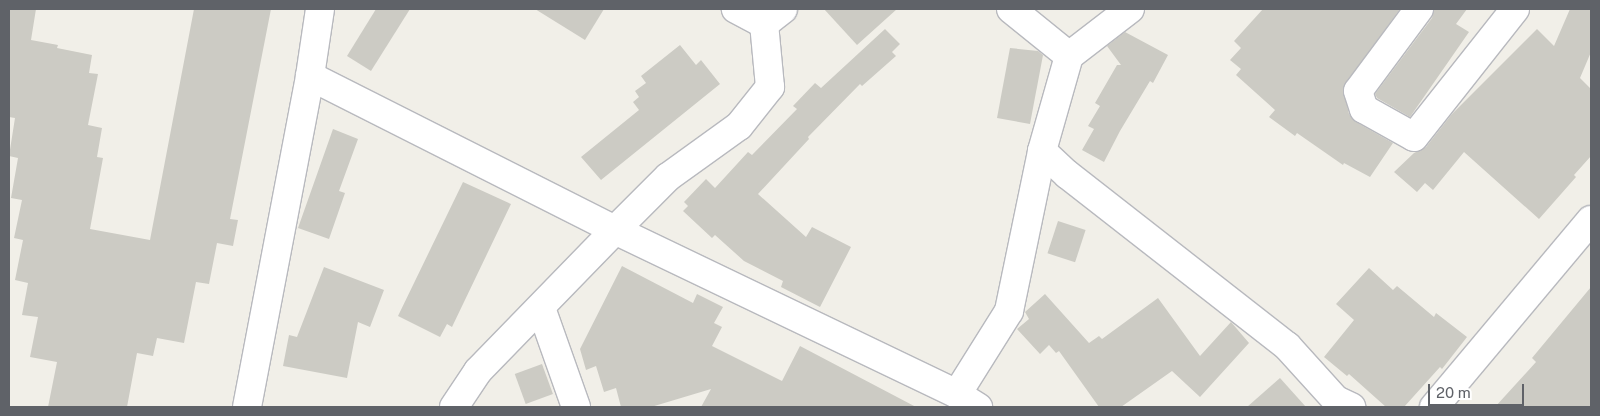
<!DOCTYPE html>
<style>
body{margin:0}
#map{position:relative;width:1600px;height:416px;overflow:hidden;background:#f1efe8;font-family:"Public Sans",sans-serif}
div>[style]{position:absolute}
.building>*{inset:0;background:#cccbc4;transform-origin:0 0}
.roads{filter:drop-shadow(1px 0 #b8b9be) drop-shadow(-1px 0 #b8b9be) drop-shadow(0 1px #b8b9be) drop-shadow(0 -1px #b8b9be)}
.minor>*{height:28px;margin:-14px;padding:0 14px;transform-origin:14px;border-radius:14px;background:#fff}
span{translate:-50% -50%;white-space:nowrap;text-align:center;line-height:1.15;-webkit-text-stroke:4px #fff;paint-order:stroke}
.frame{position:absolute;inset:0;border:10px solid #5f6268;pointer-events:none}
.scale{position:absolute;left:1428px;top:384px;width:96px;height:22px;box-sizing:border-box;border:2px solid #5f6268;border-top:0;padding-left:6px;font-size:15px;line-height:18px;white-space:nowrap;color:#5f6268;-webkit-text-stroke:4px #fff;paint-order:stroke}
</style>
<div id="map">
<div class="building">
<i style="clip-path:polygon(9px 9px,36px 9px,31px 40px,58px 45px,57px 48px,92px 55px,89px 73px,98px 74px,88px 125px,102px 128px,97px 157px,103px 158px,90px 229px,150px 240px,194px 9px,271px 9px,230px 219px,238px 220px,233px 246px,217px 243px,209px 284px,196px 282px,184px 343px,157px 338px,153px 356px,137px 353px,127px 407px,48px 407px,57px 362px,30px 357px,38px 317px,22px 315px,28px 283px,15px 280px,23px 240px,14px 238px,22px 200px,11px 198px,18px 158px,9px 156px,15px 118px,9px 117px)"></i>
<i style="clip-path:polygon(376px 9px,410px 9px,371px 71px,347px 56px)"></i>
<i style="clip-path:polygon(535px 9px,604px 9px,585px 40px)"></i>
<i style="clip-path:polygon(824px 9px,897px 9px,857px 45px)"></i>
<i style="clip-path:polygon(1263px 9px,1400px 9px,1343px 88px,1349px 114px,1356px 122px,1393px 143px,1370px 177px,1344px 163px,1343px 165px,1297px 133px,1295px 136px,1269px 117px,1275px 110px,1236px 75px,1241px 69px,1230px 60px,1241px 48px,1234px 41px)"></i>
<i style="clip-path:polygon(1434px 9px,1467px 9px,1456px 24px,1469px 32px,1410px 117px,1377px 98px,1375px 94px,1432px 18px)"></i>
<i style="clip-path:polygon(1570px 9px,1591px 9px,1591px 52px,1580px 78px,1591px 89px,1591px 156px,1574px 175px,1576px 177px,1539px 219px,1464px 152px,1433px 190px,1425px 183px,1417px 192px,1394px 172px,1414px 153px,1426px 147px,1452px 114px,1537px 29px,1554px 46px)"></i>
<i style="clip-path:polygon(885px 29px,900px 44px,892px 52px,896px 56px,862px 86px,860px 84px,808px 137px,809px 139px,758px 194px,806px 237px,812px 227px,851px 247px,820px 307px,781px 287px,783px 281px,744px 261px,715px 235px,712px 238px,683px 211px,688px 206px,684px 202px,706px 179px,715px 188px,748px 152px,752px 155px,797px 109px,793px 106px,815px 83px,821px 88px)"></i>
<i style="clip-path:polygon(1125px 32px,1168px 55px,1153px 83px,1150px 81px,1120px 131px,1104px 162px,1082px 150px,1094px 129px,1088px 126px,1100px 106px,1095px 103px,1117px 65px,1121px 65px,1107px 46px)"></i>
<i style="clip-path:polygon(680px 45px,696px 65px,701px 60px,720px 84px,601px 180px,581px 157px,639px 110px,633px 102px,639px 97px,635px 91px,646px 83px,641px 76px)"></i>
<i style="clip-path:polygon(1010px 48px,1038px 51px,1043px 55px,1030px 124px,997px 118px)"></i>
<i style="clip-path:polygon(333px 129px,358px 139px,339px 191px,345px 193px,329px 239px,298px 228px)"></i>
<i style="clip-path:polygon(463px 182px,511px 204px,452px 327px,447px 324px,440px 337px,398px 316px)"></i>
<i style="left:1058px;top:221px;width:29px;height:34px;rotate:18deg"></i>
<i style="clip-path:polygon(622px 266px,693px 303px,697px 294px,723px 307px,714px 323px,722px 327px,712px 346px,782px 381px,800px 346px,916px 407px,701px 407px,711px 389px,651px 407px,621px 407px,616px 388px,604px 392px,596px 366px,586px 370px,580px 349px)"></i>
<i style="clip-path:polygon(324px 267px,384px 290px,370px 327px,358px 322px,347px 378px,283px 366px,289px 335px,297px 337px)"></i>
<i style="clip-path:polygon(1369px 268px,1393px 290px,1397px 286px,1434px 317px,1436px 313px,1467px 337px,1442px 369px,1440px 367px,1404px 407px,1386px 407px,1349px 374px,1347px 376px,1324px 357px,1354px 320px,1336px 304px)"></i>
<i style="clip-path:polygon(1591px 287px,1591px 407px,1495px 407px,1536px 362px,1532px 358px)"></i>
<i style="clip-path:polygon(1045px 294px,1089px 343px,1099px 336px,1102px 339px,1158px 298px,1200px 356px,1231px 322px,1249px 343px,1200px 397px,1172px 371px,1121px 407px,1099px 407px,1059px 351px,1056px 353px,1049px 345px,1040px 354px,1017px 329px,1029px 319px,1025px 312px)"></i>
<i style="left:542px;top:364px;width:32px;height:29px;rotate:70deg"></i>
<i style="clip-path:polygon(1280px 378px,1306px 407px,1247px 407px)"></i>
</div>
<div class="roads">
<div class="minor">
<i style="left:1011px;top:9px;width:75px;rotate:39deg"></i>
<i style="left:1130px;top:9px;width:77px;rotate:142.4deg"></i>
<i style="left:1069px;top:56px;width:99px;rotate:105.9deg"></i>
<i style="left:1042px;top:151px;width:35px;rotate:43deg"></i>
<i style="left:1068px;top:175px;width:278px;rotate:38deg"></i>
<i style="left:1287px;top:346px;width:73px;rotate:47.8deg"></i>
<i style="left:1336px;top:400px;width:17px;rotate:25deg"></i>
<i style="left:1419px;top:9px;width:102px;rotate:126.6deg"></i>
<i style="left:1358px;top:91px;width:19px;rotate:72deg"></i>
<i style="left:1364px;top:109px;width:57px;rotate:29.2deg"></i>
<i style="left:1414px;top:137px;width:163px;rotate:-51.7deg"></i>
<i style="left:764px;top:24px;width:24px;rotate:-38deg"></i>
<i style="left:310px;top:76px;width:342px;rotate:26.8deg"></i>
<i style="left:615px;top:230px;width:379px;rotate:25.6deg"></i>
<i style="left:957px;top:394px;width:25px;rotate:32deg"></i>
<i style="left:541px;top:308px;width:105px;rotate:70.5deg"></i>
<i style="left:957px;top:394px;width:98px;rotate:-57.9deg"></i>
<i style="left:1009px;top:311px;width:163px;rotate:-78.3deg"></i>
<i style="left:247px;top:407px;width:337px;rotate:-79.2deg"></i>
<i style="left:310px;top:76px;width:68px;rotate:-81.5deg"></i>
<i style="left:454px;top:407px;width:43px;rotate:-56.3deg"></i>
<i style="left:478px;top:371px;width:197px;rotate:-45.8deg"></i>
<i style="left:615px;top:230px;width:75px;rotate:-45deg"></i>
<i style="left:668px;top:177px;width:87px;rotate:-35.7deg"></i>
<i style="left:739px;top:126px;width:50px;rotate:-51.5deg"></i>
<i style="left:770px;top:87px;width:63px;rotate:-95.4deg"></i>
<i style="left:764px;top:24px;width:32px;rotate:-152deg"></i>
<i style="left:1434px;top:407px;width:244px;rotate:-50deg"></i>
</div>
</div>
<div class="frame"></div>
<div class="scale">20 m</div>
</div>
